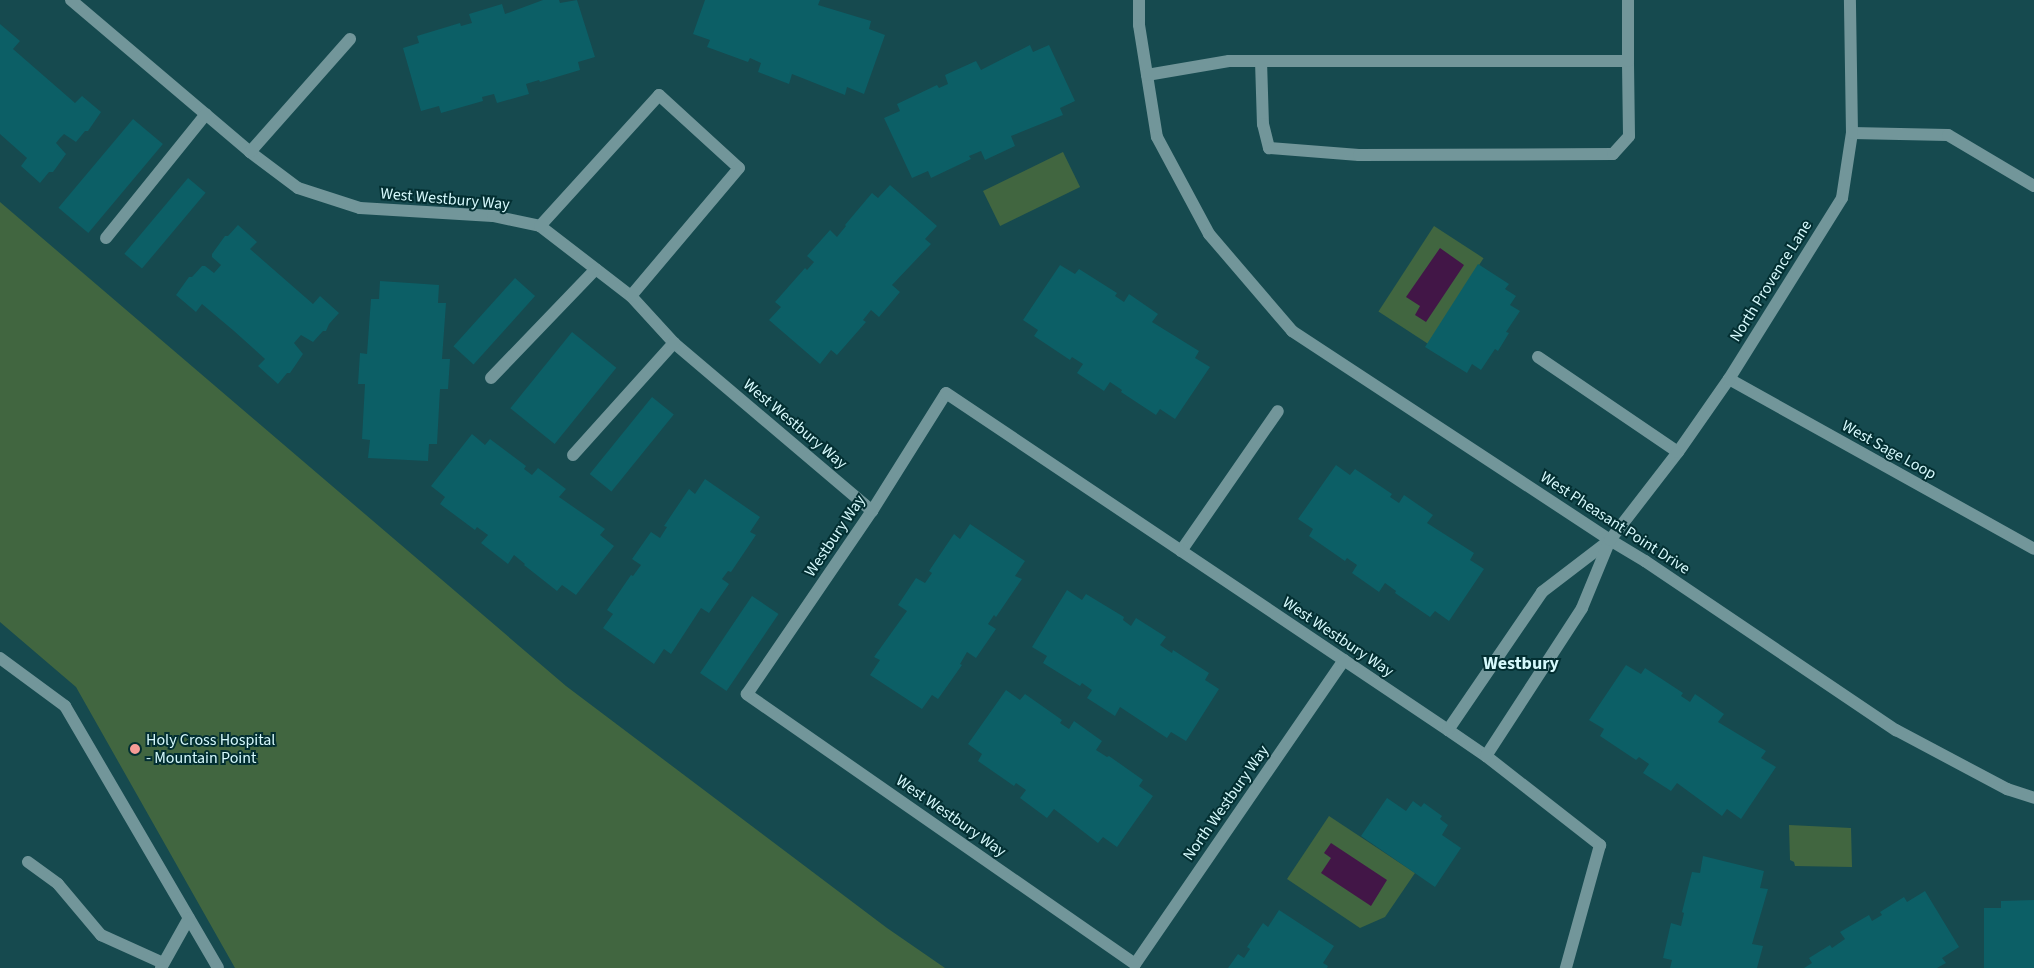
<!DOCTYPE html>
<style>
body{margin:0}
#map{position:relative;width:2034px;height:968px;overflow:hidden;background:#164a4f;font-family:"Source Sans 3",sans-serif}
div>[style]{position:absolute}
.green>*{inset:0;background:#416640;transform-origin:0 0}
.water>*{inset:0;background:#421647}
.building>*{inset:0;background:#0c5f66;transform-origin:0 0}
.minor>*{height:12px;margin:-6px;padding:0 6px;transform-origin:6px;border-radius:6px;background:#72969a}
.dots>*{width:14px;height:14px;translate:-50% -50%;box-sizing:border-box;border:2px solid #032f32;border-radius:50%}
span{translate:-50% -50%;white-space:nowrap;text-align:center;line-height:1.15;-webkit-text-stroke:4px #032f32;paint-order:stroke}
.street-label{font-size:16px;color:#d6f9fc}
.poi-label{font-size:16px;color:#d6f9fc}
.left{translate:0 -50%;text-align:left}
.neighbourhood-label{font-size:18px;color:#d6f9fc;font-weight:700}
</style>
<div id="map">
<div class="green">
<i style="left:1063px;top:152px;width:39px;height:89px;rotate:64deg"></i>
<i style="clip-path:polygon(0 202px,566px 686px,887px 928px,945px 968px,235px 968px,76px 687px,0 622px)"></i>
<i style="left:1434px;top:226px;width:59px;height:102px;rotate:33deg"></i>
<i style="clip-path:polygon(1329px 816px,1415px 873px,1385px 917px,1360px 928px,1287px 879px)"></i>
<i style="clip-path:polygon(1789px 825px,1851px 828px,1852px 867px,1795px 866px,1794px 862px,1790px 860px)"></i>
</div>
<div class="water">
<i style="clip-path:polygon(1440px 248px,1464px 265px,1426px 322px,1415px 315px,1420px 306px,1406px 297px)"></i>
<i style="clip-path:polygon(1331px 843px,1387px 880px,1371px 906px,1321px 873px,1331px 858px,1324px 853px)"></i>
</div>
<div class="building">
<i style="clip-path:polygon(543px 0,559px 0,560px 3px,577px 0,595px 57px,578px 62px,580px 70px,540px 82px,539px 80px,526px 84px,529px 94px,497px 103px,494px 94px,482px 97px,483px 101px,441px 113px,439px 106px,421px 111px,403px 48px,419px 43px,417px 36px,460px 23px,461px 26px,472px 23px,469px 14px,502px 4px,505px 14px)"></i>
<i style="clip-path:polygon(705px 0,820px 0,818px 5px,871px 21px,869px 29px,885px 35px,864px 94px,847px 87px,845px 95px,792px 74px,789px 84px,758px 72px,761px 63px,750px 58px,748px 62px,707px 47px,710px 40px,693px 34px)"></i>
<i style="clip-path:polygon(0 24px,20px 41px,13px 49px,75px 103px,82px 96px,101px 112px,88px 131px,85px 131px,76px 142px,64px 134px,60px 138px,56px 143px,66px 154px,53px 172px,49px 172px,40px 183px,21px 166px,27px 158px,0 134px)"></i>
<i style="clip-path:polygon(1030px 45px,1033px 52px,1049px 45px,1075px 101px,1060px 108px,1063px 115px,1011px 136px,1015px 146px,985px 160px,981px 151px,969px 156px,971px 159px,931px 178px,928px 171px,912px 178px,884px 118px,900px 111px,897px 104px,937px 85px,939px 88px,948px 84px,945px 75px,976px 61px,981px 70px)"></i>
<i style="left:133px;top:119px;width:39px;height:116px;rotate:40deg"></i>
<i style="left:188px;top:178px;width:23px;height:99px;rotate:40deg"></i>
<i style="clip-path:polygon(890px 185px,937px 226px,925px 239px,931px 244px,892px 285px,900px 292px,879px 317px,871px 310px,863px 320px,866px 322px,837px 355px,831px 350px,820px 364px,769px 320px,781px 307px,775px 302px,805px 268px,807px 270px,814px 262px,807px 256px,830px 230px,837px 237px,846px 226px,845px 225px,872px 193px,878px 198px)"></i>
<i style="clip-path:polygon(238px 225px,257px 242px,250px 249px,313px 304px,320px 296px,339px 313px,329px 324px,326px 331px,323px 331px,313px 342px,301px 335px,294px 343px,303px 354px,290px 373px,287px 373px,278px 384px,258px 366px,265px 359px,234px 331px,202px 304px,196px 312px,176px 295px,189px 277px,192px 277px,202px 266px,205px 266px,214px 273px,221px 265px,212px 257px,212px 254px,225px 236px,228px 236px)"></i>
<i style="clip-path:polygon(1478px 264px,1509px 284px,1505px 289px,1516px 296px,1510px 305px,1520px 311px,1506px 332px,1509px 333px,1498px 351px,1495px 349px,1481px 370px,1472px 364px,1467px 373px,1425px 347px)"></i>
<i style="clip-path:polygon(1060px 265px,1075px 274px,1079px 269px,1117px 293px,1115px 296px,1124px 302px,1129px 294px,1158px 314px,1152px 322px,1199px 351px,1195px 358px,1210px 367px,1175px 419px,1160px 409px,1156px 415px,1121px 392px,1122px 390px,1110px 382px,1104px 391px,1077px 373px,1083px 364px,1072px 357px,1070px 360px,1034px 336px,1038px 330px,1023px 320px)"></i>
<i style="left:515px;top:278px;width:27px;height:92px;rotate:42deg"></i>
<i style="clip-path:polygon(380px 281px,439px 285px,438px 303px,446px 303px,442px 359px,450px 359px,448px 389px,440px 389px,437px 444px,429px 444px,428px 461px,368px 458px,370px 440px,362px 439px,365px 384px,358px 384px,360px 353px,367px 354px,371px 299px,379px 299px)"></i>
<i style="left:572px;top:332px;width:57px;height:98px;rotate:39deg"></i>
<i style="left:652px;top:397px;width:28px;height:99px;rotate:39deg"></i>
<i style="clip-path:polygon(472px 434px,485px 445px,490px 439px,526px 466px,524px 469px,532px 475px,538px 468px,566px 489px,559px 497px,605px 529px,600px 535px,614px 546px,576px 595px,562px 585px,557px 591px,524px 565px,525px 564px,514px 555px,508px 564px,481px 543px,488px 535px,477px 527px,475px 530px,440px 504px,445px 497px,431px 486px)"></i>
<i style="clip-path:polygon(1336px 465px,1350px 475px,1355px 469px,1392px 494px,1390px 497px,1399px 503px,1404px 495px,1433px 515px,1427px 523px,1474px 553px,1470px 560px,1484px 569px,1449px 621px,1435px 611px,1430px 617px,1395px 593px,1396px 591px,1385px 583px,1379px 592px,1352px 573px,1357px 565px,1347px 558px,1345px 561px,1309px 536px,1313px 529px,1298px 519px)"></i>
<i style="clip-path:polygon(705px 479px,760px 517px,750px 532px,756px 535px,731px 572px,728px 571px,722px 579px,729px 584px,709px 613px,701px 608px,671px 654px,664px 649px,654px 664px,603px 628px,613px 614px,607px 610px,631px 575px,633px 576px,641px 565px,632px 559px,651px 532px,660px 538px,667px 527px,664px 526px,689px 489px,695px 494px)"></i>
<i style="clip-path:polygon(970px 524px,1025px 561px,1015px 576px,1022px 579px,996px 617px,994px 615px,988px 624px,996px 629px,976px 658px,967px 652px,960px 664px,962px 665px,938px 699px,932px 695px,922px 709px,870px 675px,880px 660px,874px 657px,907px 611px,898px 605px,916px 578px,925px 583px,932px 573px,929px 571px,954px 534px,960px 539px)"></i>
<i style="clip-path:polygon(1067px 590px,1082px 600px,1086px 594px,1124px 617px,1123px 620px,1131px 626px,1136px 618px,1166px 637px,1160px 645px,1172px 653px,1173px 650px,1209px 673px,1205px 680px,1219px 689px,1186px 741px,1171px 732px,1167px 738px,1120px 707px,1115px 716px,1087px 698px,1092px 690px,1082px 683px,1080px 686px,1043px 663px,1047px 656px,1032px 647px)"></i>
<i style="left:752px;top:596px;width:32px;height:93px;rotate:34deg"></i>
<i style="clip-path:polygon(1626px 665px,1641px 674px,1645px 668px,1683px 693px,1681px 696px,1690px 702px,1695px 694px,1724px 714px,1718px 722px,1766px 751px,1761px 758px,1776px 767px,1741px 819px,1727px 809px,1722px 816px,1677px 783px,1671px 791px,1643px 773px,1649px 764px,1639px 757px,1636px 760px,1600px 736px,1604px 729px,1589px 720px)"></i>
<i style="clip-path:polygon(1006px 690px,1020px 700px,1025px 694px,1062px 720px,1060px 723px,1069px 729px,1074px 721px,1102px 741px,1096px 750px,1107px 757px,1109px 756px,1143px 780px,1139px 786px,1153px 796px,1117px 847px,1103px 837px,1098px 843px,1054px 809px,1047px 818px,1020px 798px,1026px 790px,1016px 783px,1014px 786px,978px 761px,982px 754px,968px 744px)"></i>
<i style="clip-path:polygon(1387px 798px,1406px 811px,1413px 801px,1421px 807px,1424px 803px,1442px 816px,1440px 819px,1448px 825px,1442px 835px,1461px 848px,1435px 887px,1361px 836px)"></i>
<i style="clip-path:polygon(1703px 856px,1764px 871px,1760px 888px,1768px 889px,1752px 944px,1763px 946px,1757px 968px,1670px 968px,1672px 960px,1663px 958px,1671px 923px,1681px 926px,1684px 913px,1682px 912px,1692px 872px,1700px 873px)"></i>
<i style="clip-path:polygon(1925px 891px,1959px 947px,1942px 958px,1946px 963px,1937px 968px,1804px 968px,1812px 963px,1809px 958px,1830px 945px,1832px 948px,1845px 939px,1840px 932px,1869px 915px,1872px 921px,1882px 915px,1880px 912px,1904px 897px,1907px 902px)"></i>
<i style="clip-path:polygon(2034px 900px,2034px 968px,1984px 968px,1984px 908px,2001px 908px,2001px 901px)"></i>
<i style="clip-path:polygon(1279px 910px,1334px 946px,1323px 963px,1328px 966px,1327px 968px,1228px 968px,1238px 954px,1244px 958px,1250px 949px,1247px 947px,1263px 923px,1268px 927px)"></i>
</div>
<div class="minor">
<i style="left:71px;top:0;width:235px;rotate:40.3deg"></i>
<i style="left:250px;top:152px;width:60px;rotate:36.9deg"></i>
<i style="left:298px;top:188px;width:65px;rotate:17.9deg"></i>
<i style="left:360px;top:208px;width:133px;rotate:3.4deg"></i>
<i style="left:493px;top:216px;width:48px;rotate:12deg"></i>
<i style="left:540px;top:226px;width:115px;rotate:37.6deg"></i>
<i style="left:631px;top:296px;width:64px;rotate:47.5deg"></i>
<i style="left:674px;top:343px;width:260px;rotate:40.3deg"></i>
<i style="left:1139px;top:0;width:25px;rotate:90deg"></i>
<i style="left:1139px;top:25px;width:113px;rotate:80.9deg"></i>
<i style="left:1157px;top:137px;width:110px;rotate:61.8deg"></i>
<i style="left:1209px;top:234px;width:128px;rotate:49.4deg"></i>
<i style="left:1292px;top:331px;width:381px;rotate:33.3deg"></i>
<i style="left:1610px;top:540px;width:41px;rotate:31deg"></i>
<i style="left:1645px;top:561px;width:303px;rotate:34deg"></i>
<i style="left:1896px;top:730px;width:126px;rotate:28deg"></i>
<i style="left:2007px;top:789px;width:28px;rotate:18deg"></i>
<i style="left:1261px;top:61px;width:63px;rotate:88.2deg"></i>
<i style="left:1263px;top:124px;width:25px;rotate:76deg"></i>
<i style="left:1269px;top:148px;width:90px;rotate:4.4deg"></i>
<i style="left:1359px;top:155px;width:254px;rotate:-0.2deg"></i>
<i style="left:1613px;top:154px;width:24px;rotate:-48deg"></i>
<i style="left:1629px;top:136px;width:75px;rotate:-90.8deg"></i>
<i style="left:1147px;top:75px;width:83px;rotate:-9.7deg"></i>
<i style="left:1229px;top:61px;width:399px"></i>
<i style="left:1628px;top:61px;width:61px;rotate:-90deg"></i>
<i style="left:1852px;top:133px;width:96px;rotate:1.2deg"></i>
<i style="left:1948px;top:135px;width:100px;rotate:30.7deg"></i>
<i style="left:250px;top:152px;width:151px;rotate:-48.5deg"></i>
<i style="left:540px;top:226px;width:177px;rotate:-47.7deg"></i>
<i style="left:659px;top:95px;width:108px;rotate:42.4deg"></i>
<i style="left:739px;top:168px;width:167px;rotate:130.2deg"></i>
<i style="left:106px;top:238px;width:159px;rotate:-51.1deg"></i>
<i style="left:1538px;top:357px;width:169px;rotate:34.2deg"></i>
<i style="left:491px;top:378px;width:151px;rotate:-46.1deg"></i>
<i style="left:1729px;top:379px;width:349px;rotate:29.1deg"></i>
<i style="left:573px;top:455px;width:151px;rotate:-48deg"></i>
<i style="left:1181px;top:551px;width:170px;rotate:-55.3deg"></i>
<i style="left:0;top:658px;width:81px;rotate:36.4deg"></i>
<i style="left:65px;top:706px;width:303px;rotate:59.7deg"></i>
<i style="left:1344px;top:660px;width:369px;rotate:124.5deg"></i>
<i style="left:1135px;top:964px;width:473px;rotate:-145.2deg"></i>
<i style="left:747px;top:694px;width:222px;rotate:-55.7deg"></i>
<i style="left:872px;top:511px;width:139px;rotate:-57.9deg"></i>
<i style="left:946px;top:393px;width:605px;rotate:33.87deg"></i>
<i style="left:1448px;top:730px;width:46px;rotate:34.4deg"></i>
<i style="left:1486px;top:756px;width:145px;rotate:38deg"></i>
<i style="left:1600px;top:845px;width:128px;rotate:105.5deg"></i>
<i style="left:1448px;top:730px;width:167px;rotate:-55.7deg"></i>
<i style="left:1542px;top:592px;width:86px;rotate:-37.4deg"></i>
<i style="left:1486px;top:756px;width:176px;rotate:-57deg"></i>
<i style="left:1582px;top:608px;width:74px;rotate:-67.6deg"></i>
<i style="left:1610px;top:540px;width:111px;rotate:-52.3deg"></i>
<i style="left:1678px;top:452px;width:89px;rotate:-55.1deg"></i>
<i style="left:1729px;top:379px;width:213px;rotate:-58deg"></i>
<i style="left:1842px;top:198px;width:66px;rotate:-81.3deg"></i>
<i style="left:1852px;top:133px;width:133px;rotate:-90.9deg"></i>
<i style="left:28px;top:862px;width:37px;rotate:36deg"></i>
<i style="left:58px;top:884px;width:67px;rotate:49.9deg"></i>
<i style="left:101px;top:935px;width:68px;rotate:24.3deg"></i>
<i style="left:161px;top:968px;width:57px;rotate:-60.8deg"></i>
</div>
<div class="dots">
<i style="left:135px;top:749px;background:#f59c96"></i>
</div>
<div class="street-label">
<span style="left:445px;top:199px;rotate:5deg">West Westbury Way</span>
<span style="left:1771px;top:281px;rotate:-58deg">North Provence Lane</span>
<span style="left:795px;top:424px;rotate:40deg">West Westbury Way</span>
<span style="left:1889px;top:450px;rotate:29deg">West Sage Loop</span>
<span style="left:1615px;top:523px;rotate:33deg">West Pheasant Point Drive</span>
<span style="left:835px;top:536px;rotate:-56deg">Westbury Way</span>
<span style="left:1338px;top:637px;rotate:34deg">West Westbury Way</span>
<span style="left:1226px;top:803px;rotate:-55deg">North Westbury Way</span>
<span style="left:951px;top:816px;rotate:35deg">West Westbury Way</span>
</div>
<div class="poi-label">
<span class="left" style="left:146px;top:749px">Holy Cross Hospital<br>- Mountain Point</span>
</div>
<div class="neighbourhood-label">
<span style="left:1521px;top:664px">Westbury</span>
</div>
</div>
